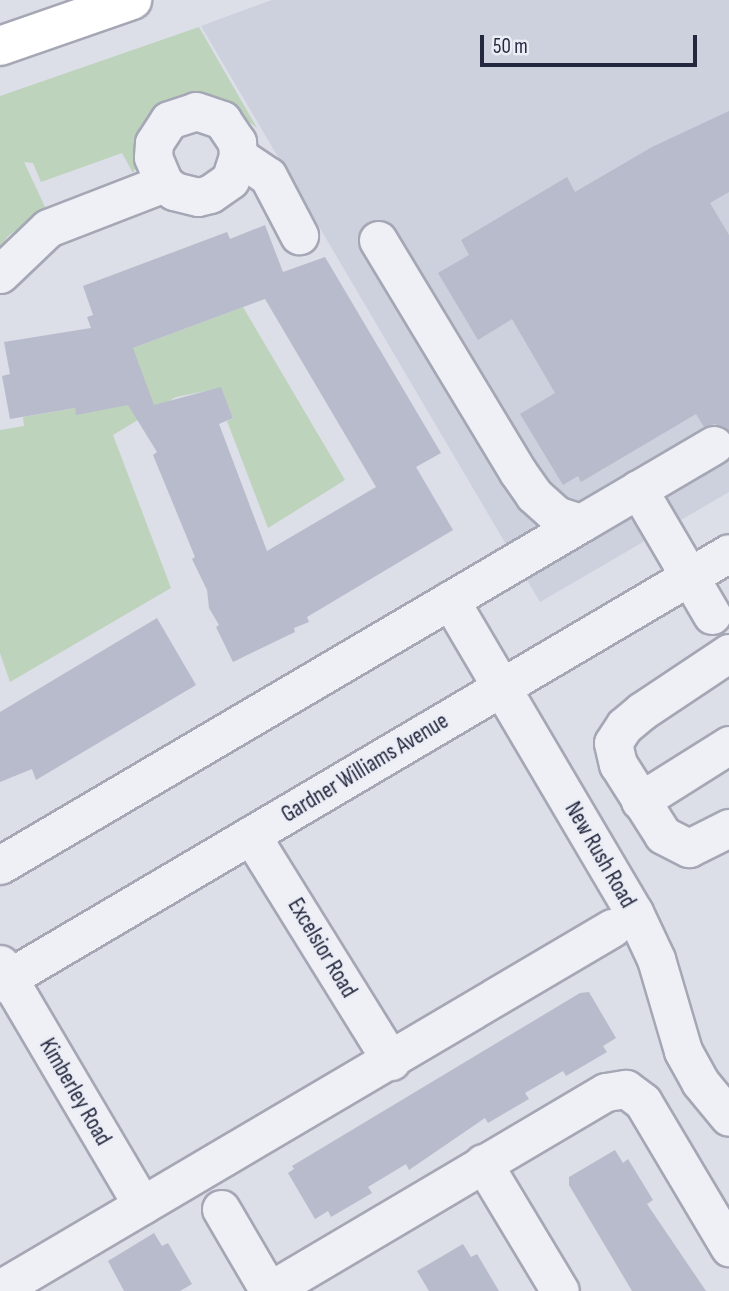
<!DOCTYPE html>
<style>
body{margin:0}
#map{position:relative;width:729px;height:1291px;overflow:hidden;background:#dcdee8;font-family:"Sofia Sans Condensed",sans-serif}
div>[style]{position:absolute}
.built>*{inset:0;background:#cdd0dd}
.green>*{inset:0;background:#bdd3bc}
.building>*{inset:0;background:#b8bbcb}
.roads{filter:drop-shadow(2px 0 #a5a7b5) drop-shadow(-2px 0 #a5a7b5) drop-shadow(0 2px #a5a7b5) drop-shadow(0 -2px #a5a7b5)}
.minor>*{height:37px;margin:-18.5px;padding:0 18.5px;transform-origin:18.5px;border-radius:18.5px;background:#eff0f6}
.major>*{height:38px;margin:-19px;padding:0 19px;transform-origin:19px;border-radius:19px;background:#fff}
span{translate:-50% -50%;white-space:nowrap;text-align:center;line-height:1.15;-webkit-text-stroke:5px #ebedf5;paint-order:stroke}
.street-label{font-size:23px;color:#24283f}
.scale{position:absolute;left:480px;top:35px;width:217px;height:32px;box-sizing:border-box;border:4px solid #24283f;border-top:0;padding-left:9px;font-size:21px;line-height:24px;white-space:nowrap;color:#24283f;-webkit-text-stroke:5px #ebedf5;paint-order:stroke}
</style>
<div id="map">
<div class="built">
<i style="clip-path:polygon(272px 0,729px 0,729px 492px,540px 602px,201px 26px)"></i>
</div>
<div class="green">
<i style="clip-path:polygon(199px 27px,257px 128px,219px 98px,196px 93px,175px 99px,133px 173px,122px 153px,41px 182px,33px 163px,24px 162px,46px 209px,8px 236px,0 248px,0 96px)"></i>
<i style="clip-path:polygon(243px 307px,345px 480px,268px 528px,227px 421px,233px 418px,221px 388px,176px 397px,113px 435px,171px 588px,10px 682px,0 653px,0 430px,24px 426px,23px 417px,75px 408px,76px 414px,105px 409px,133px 348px)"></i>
</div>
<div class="building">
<i style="clip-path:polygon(729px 111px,729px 192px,710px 203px,729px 235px,729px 431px,715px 424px,704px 427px,696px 414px,581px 482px,578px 476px,563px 485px,520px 414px,555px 393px,512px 319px,478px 340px,438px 273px,469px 255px,461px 240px,567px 177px,575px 192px,652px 147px)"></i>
<i style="clip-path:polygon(evenodd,265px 225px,283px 272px,325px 257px,441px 453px,416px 467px,453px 530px,307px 617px,309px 622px,294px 628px,295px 632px,233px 662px,216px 627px,219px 625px,209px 608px,207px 590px,192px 559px,195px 557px,153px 455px,157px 452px,128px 405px,76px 415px,75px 408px,10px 419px,2px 376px,10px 374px,4px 342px,91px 328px,87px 317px,93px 315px,83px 286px,227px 232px,230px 239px,265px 225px,265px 299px,376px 487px,267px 551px,219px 424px,233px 418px,221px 387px,154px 405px,133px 348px,265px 299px)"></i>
<i style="clip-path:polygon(157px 618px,196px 685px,36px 780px,32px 769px,0 782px,0 712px)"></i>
<i style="clip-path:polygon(589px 992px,616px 1038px,603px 1046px,607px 1052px,566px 1076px,563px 1071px,525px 1093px,529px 1099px,488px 1123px,485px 1118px,409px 1170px,406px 1164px,368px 1187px,372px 1193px,331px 1217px,328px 1211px,315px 1219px,288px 1173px,294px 1169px,292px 1166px,580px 993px)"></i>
<i style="clip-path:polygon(615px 1150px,623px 1163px,628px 1159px,653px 1200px,647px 1204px,706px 1291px,632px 1291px,569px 1185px,569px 1177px)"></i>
<i style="clip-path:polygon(154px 1233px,162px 1246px,168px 1243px,192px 1284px,180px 1291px,124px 1291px,108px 1261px)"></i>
<i style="clip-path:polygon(463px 1244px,471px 1257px,477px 1254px,499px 1291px,429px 1291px,417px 1271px)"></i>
</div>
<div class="roads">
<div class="minor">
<i style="left:238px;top:156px;width:25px;rotate:108deg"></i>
<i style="left:230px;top:180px;width:24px;rotate:145deg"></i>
<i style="left:210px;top:194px;width:12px;rotate:166deg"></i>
<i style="left:198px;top:197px;width:25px;rotate:-166deg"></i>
<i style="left:174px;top:191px;width:13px;rotate:-141deg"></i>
<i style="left:164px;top:183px;width:28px;rotate:-113deg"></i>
<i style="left:153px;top:157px;width:14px;rotate:-86deg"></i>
<i style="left:154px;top:143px;width:27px;rotate:-57deg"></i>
<i style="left:169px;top:120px;width:28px;rotate:-18deg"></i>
<i style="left:196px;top:111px;width:28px;rotate:19deg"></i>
<i style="left:222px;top:120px;width:27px;rotate:56deg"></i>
<i style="left:237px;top:142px;width:14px;rotate:86deg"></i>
<i style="left:238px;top:156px;width:36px;rotate:34deg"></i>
<i style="left:268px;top:176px;width:67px;rotate:62.3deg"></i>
<i style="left:378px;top:240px;width:271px;rotate:58.9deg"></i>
<i style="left:518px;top:472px;width:28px;rotate:55deg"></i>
<i style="left:534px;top:495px;width:30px;rotate:42deg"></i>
<i style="left:556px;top:515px;width:26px;rotate:18deg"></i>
<i style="left:581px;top:523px;width:154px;rotate:-30.4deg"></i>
<i style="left:0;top:274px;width:66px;rotate:-43.8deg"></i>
<i style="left:48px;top:228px;width:124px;rotate:-21.2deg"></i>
<i style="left:638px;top:489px;width:146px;rotate:59.6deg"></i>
<i style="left:450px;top:600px;width:362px;rotate:59.5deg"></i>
<i style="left:634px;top:912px;width:52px;rotate:64.9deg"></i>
<i style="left:656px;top:959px;width:96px;rotate:73.6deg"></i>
<i style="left:683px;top:1051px;width:35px;rotate:61deg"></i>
<i style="left:700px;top:1082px;width:45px;rotate:50.4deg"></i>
<i style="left:729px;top:653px;width:105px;rotate:146.3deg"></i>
<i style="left:642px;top:711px;width:23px;rotate:140deg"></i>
<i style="left:624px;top:726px;width:20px;rotate:123deg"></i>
<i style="left:613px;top:743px;width:22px;rotate:77deg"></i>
<i style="left:618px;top:764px;width:84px;rotate:57.6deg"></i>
<i style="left:663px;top:835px;width:29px;rotate:27deg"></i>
<i style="left:689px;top:848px;width:45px;rotate:-26.6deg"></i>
<i style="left:640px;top:801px;width:105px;rotate:-32.2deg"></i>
<i style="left:251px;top:835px;width:266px;rotate:58.2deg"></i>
<i style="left:0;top:865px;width:674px;rotate:-30.48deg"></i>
<i style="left:0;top:964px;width:280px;rotate:59.5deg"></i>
<i style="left:0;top:983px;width:846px;rotate:-30.53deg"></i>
<i style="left:483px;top:1163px;width:149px;rotate:59deg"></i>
<i style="left:221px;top:1209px;width:95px;rotate:59.7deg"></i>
<i style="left:0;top:1289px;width:711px;rotate:-30.54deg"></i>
<i style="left:269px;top:1291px;width:391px;rotate:-30.6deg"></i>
<i style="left:606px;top:1092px;width:20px;rotate:-9deg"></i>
<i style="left:626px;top:1089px;width:21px;rotate:37deg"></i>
<i style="left:643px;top:1102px;width:169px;rotate:59.3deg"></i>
</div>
<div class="major">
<i style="left:0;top:46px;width:140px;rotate:-19.2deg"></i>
</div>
</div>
<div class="street-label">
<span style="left:365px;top:768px;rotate:-31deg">Gardner Williams Avenue</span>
<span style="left:600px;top:855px;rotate:60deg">New Rush Road</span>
<span style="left:322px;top:948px;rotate:59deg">Excelsior Road</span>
<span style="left:75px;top:1092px;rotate:60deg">Kimberley Road</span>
</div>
<div class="scale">50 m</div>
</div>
